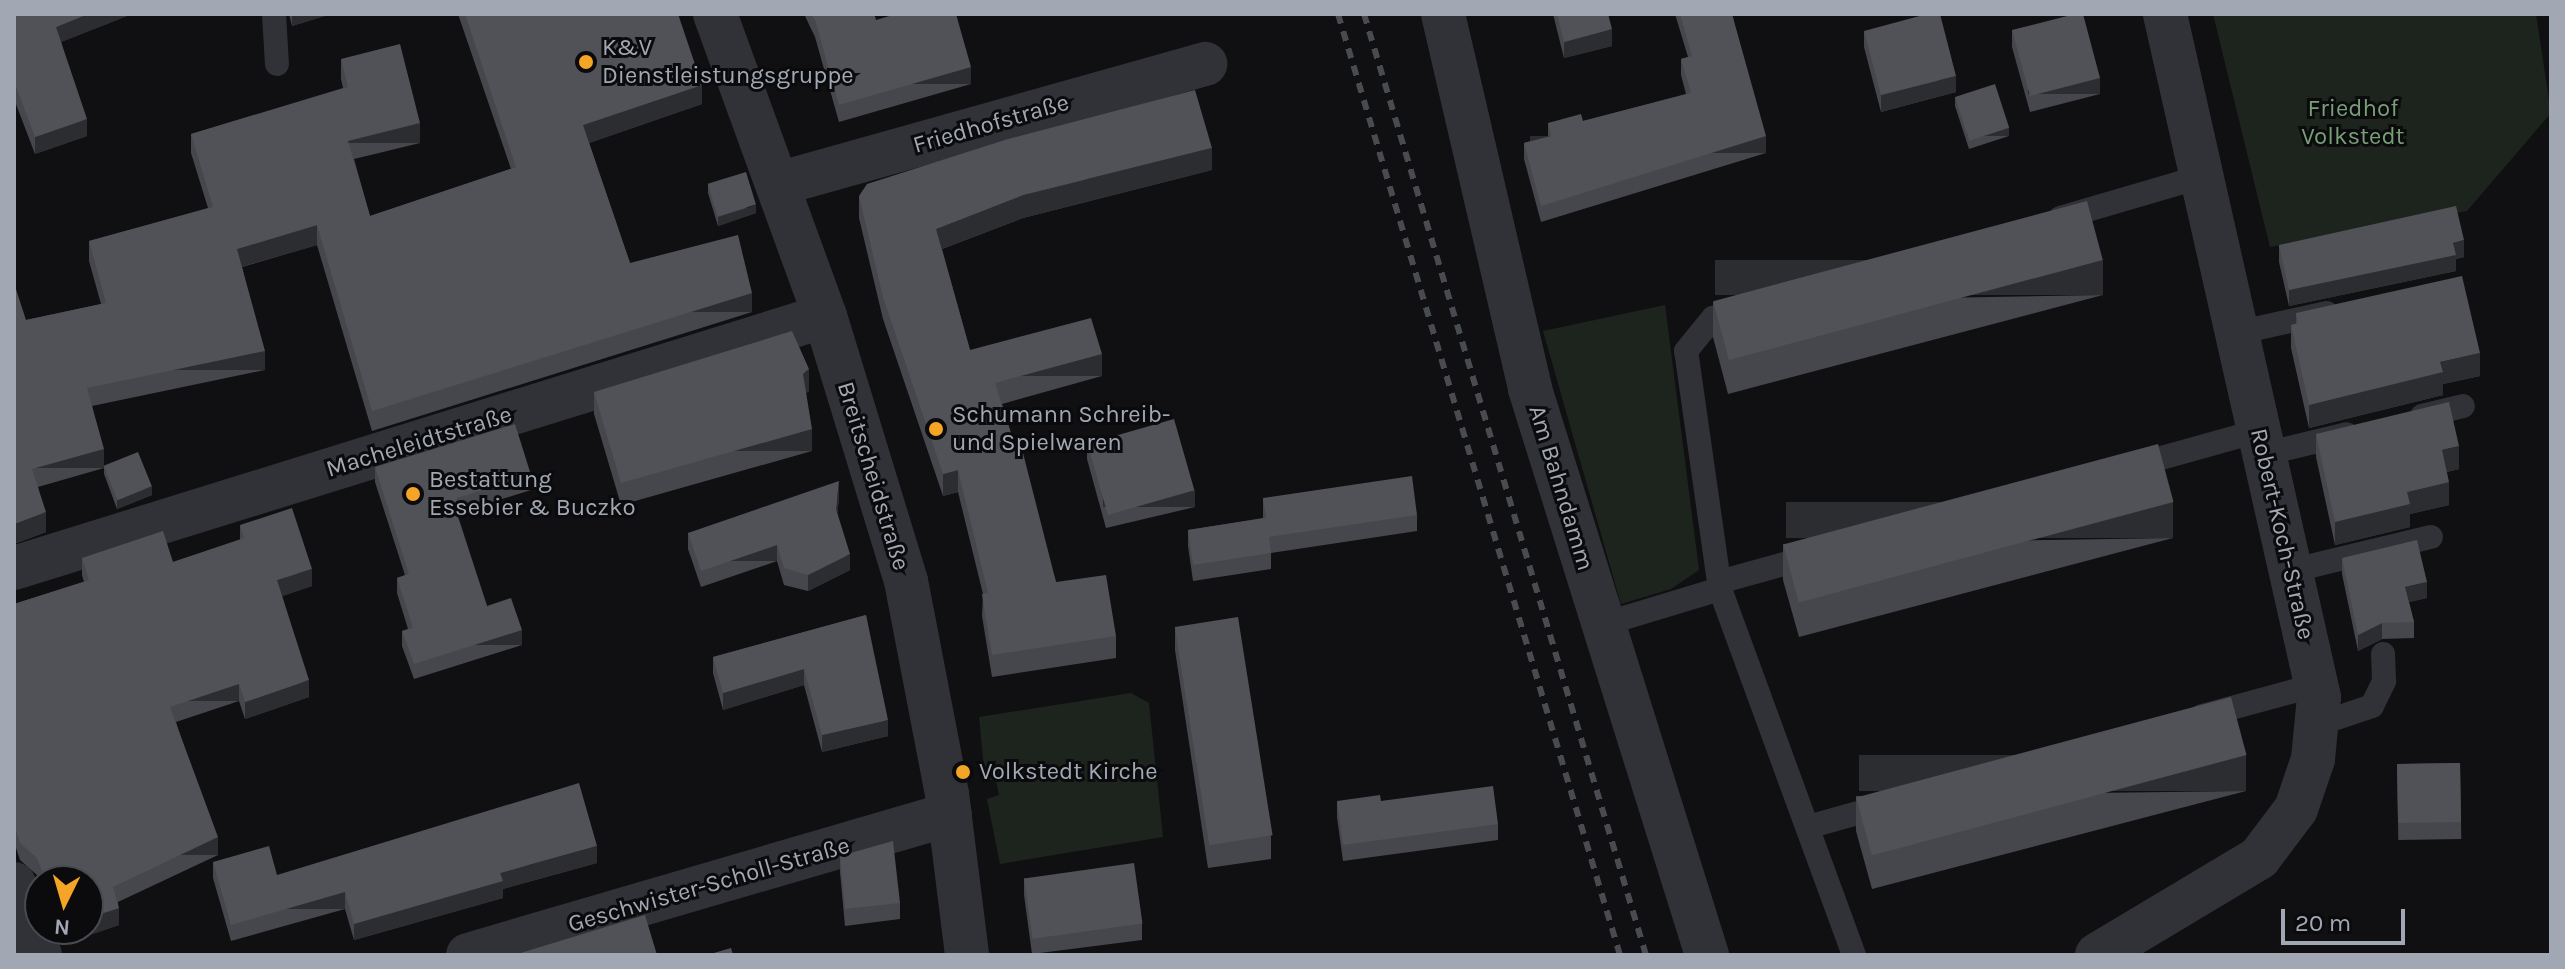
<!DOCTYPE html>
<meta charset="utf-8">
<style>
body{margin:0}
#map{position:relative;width:2565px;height:969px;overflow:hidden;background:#101012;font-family:Karla,sans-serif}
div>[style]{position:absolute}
.green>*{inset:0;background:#1d241d}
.service>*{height:24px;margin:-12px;padding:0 12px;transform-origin:12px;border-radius:12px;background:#313237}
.minor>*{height:44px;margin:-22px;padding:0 22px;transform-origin:22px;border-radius:22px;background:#313237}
.rail>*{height:6px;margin-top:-3px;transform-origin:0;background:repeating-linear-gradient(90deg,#484b50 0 10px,transparent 0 18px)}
.wall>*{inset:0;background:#46474d;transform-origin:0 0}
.shaded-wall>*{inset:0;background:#2c2d31;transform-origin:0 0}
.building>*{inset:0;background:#505258;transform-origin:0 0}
.dots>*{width:22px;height:22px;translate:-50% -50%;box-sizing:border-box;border:4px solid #0b0b0d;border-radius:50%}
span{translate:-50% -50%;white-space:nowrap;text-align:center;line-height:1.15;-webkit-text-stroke:6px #0b0b0d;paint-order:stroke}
.poi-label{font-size:24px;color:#a1a8b3}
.left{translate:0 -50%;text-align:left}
.park-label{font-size:24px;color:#789f78}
.street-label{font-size:24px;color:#a1a8b3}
.frame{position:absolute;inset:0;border:16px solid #a1a8b3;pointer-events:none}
.north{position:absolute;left:24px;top:865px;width:80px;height:80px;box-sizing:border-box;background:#0b0b0d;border:2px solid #474a4f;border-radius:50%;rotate:185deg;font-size:22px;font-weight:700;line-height:32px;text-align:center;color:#a1a8b3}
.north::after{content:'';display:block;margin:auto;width:28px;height:36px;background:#f4a526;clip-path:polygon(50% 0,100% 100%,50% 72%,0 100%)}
.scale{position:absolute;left:2281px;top:909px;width:124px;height:36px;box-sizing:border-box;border:4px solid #a1a8b3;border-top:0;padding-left:10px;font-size:24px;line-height:28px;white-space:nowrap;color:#a1a8b3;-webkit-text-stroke:6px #0b0b0d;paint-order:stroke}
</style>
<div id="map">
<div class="green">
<i style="clip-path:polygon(2213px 14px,2536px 14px,2551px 113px,2467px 211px,2270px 247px)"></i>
<i style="clip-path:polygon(1665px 305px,1699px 570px,1671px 589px,1621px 604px,1543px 331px)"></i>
<i style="clip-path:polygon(1131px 693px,1149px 703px,1163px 837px,1000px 864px,987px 799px,999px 795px,996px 781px,985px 779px,979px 717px)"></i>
</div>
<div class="service">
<i style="left:274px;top:14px;width:50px;rotate:86.6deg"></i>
<i style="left:2060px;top:218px;width:146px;rotate:-16.3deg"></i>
<i style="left:2236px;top:333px;width:93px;rotate:-12.4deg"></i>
<i style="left:2422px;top:416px;width:42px;rotate:-13.7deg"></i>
<i style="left:2264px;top:454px;width:85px;rotate:-13.5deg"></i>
<i style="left:2129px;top:467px;width:134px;rotate:-15.6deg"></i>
<i style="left:2290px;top:571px;width:145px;rotate:-13.6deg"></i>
<i style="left:1719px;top:582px;width:98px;rotate:-15.5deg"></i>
<i style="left:1720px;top:589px;width:240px;rotate:-98.1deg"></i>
<i style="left:1686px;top:351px;width:43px;rotate:-50.7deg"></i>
<i style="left:1713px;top:318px;width:32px;rotate:-16deg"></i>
<i style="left:1604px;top:624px;width:121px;rotate:-16.8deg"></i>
<i style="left:1720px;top:589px;width:390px;rotate:69.9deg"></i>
<i style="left:2202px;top:716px;width:118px;rotate:-15.2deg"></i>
<i style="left:2316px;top:725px;width:59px;rotate:-18.7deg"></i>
<i style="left:2372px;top:706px;width:28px;rotate:-64deg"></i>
<i style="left:2384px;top:681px;width:27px;rotate:-92deg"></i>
<i style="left:1808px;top:827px;width:81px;rotate:-15.8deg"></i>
</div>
<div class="minor">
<i style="left:715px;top:14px;width:321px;rotate:70deg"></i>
<i style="left:825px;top:316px;width:277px;rotate:73deg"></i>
<i style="left:906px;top:581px;width:217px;rotate:79.1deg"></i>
<i style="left:947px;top:794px;width:162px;rotate:82.9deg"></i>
<i style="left:1443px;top:14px;width:385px;rotate:76.9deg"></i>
<i style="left:1530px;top:389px;width:593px;rotate:72.63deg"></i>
<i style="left:778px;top:184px;width:444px;rotate:-15.7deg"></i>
<i style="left:14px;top:568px;width:849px;rotate:-17.26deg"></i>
<i style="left:14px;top:884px;width:76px;rotate:69.9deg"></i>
<i style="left:468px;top:955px;width:502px;rotate:-16.31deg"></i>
<i style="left:2097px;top:955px;width:189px;rotate:-30.9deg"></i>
<i style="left:2259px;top:858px;width:61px;rotate:-52.9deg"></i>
<i style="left:2296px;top:809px;width:53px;rotate:-71.2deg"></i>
<i style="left:2313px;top:759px;width:62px;rotate:-84.5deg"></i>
<i style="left:2319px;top:697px;width:700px;rotate:-102.71deg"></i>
</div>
<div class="rail">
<i style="left:1338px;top:14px;width:982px;rotate:73.32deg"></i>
<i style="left:1364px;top:14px;width:982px;rotate:73.32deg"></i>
</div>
<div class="wall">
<i style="clip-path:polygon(14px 14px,132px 14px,61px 42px,87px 136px,35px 154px,14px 99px)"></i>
<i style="clip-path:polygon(289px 14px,331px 14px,292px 26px)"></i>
<i style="clip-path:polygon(458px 14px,678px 14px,702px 104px,589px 143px,630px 263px,752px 312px,372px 431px,317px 245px,242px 267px,265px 370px,92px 406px,104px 466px,152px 495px,117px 509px,104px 474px,104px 468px,38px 487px,46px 532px,14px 544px,26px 320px,101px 304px,89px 261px,89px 241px,208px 208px,191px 153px,191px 134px,343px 88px,341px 79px,341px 59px,420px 143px,354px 159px,370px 216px,511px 169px)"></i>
<i style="clip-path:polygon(804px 14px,874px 14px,876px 20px,971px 84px,839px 122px,815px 37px)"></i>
<i style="clip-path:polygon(1553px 14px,1608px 14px,1612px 46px,1564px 58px)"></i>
<i style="clip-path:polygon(1675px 14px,1732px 14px,1766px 153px,1541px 222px,1524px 159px,1524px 143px,1548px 136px,1548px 123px,1583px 121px,1686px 94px,1681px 75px,1681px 59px,1688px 57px)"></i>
<i style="clip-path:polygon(2012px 30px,2100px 94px,2030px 112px,2012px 47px)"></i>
<i style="clip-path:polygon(1864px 31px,1956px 92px,1881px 112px,1864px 47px)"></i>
<i style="clip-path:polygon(1955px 97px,2009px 136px,1969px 149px,1955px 106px)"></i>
<i style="clip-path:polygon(1212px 170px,1023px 218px,942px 249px,970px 350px,1102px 376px,1002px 404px,1056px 582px,1116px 636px,1116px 658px,992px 677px,982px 616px,983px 594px,958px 492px,943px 496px,883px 319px,859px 218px,859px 196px)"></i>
<i style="clip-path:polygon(708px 184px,756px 213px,718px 226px,708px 193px)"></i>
<i style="clip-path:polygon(2279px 245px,2464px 257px,2456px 259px,2456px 271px,2289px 306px,2279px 262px)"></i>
<i style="clip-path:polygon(2103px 295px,1728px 394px,1713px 337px,1713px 302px)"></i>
<i style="clip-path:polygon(2296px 313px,2480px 376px,2443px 384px,2443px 395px,2309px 428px,2291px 348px,2291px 325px,2296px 324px)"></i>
<i style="clip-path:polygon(809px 391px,806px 393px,812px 451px,621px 505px,594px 414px,594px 392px)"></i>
<i style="clip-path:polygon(2316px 434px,2459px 469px,2447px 472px,2449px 505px,2410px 514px,2410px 527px,2335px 545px,2316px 457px)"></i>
<i style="clip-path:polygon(1087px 442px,1195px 507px,1106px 528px,1087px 459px)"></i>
<i style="clip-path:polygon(375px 467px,531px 490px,457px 513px,487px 606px,522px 645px,414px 679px,402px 646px,402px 631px,408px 629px,397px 593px,397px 578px,405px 575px,375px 482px)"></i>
<i style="clip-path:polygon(839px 498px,837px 514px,850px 570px,808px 591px,784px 585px,777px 561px,701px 587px,688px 549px,688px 533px)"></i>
<i style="clip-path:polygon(1263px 498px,1417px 515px,1417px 531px,1271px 553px,1271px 569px,1193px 581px,1188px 546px,1188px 530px,1263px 518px)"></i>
<i style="clip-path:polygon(240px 525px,312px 586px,282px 596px,309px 697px,245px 719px,239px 701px,176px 722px,218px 855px,118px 902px,119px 925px,63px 944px,57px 929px,88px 929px,88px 881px,40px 881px,40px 882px,37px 875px,20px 860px,14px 842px,14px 604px,84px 582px,82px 575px,82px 558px,173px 562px,240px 540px)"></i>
<i style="clip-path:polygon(2173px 538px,1799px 637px,1783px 580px,1783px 544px)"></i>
<i style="clip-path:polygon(2342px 558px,2427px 598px,2409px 602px,2414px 622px,2414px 638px,2382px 639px,2358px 651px,2342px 574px)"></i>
<i style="clip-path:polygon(866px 615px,888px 736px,822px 752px,804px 685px,723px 710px,713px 673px,713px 657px)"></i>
<i style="clip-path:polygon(1175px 627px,1271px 836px,1271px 859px,1208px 868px,1175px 650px)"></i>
<i style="left:2460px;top:763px;width:76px;height:63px;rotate:89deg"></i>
<i style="clip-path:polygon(2246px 791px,1872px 889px,1856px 831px,1856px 796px)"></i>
<i style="clip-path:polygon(1337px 801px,1498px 824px,1498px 840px,1343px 861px,1337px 817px)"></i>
<i style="clip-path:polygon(840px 856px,900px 903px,900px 919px,845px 926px,840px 872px)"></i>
<i style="clip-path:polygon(213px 862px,277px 875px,597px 863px,503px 889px,503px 898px,354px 940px,345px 909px,231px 941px,213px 878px)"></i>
<i style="clip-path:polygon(1024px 878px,1142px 923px,1142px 940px,1032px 954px,1024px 895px)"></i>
</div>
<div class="shaded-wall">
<i style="clip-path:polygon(88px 14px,132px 14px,56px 44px,56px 27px)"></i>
<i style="clip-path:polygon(292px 14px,331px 14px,292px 26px)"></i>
<i style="clip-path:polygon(1612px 29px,1612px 46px,1564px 58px,1564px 42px)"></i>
<i style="left:971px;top:67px;width:17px;height:137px;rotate:90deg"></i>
<i style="clip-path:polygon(1956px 76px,1956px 92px,1881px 112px,1881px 95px)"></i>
<i style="left:2100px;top:78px;width:16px;height:72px;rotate:90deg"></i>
<i style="clip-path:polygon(702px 85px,702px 104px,583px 145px,583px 125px)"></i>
<i style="clip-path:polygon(87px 119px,87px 136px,35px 154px,35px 137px)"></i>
<i style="left:420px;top:123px;width:20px;height:74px;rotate:90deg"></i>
<i style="left:2009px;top:128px;width:8px;height:42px;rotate:90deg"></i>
<i style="left:1766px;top:136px;width:17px;height:236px;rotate:90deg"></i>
<i style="clip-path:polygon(1212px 148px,1212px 170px,1023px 218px,936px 251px,936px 229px,1023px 195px)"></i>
<i style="clip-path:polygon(756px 205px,756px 213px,718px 226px,718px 217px)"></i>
<i style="clip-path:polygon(317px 225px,317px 245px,237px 268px,237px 249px)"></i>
<i style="clip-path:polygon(2464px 240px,2464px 257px,2456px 259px,2456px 271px,2289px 306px,2289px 290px)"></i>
<i style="left:2103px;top:260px;width:35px;height:388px;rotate:90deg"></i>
<i style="left:752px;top:293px;width:19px;height:398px;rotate:90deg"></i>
<i style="left:265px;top:351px;width:19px;height:182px;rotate:90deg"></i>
<i style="clip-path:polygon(2480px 353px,2480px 376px,2443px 384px,2443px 395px,2309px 428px,2309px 405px,2440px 362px)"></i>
<i style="left:1102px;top:354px;width:22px;height:111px;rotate:90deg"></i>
<i style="clip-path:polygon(809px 369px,809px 391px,803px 396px,803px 374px)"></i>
<i style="left:812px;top:429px;width:22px;height:198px;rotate:90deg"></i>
<i style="clip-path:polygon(2459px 446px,2459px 469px,2442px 473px,2442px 450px)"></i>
<i style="left:104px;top:449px;width:19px;height:75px;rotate:90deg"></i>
<i style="clip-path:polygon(958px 470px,958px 492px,943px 496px,943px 474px)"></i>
<i style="left:531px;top:475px;width:15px;height:77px;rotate:90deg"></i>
<i style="clip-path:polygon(839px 481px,839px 498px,836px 525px,836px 509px)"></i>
<i style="clip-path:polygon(2449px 482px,2449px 505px,2410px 514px,2410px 527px,2335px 545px,2335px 522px,2407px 492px)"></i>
<i style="clip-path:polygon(152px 486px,152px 495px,117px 509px,117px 500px)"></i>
<i style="left:1195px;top:490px;width:17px;height:92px;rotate:90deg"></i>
<i style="left:2173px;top:502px;width:36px;height:387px;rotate:90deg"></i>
<i style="clip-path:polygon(46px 512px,46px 532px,14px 544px,14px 524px)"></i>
<i style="left:777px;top:545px;width:16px;height:80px;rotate:90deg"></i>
<i style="clip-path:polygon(850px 554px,850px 570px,808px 591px,808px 575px)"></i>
<i style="clip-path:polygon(312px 569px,312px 586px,277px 598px,277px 580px)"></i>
<i style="clip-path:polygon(2427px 582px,2427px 598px,2405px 603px,2405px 587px)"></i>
<i style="clip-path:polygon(2382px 623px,2382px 639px,2358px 651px,2358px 635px)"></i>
<i style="left:522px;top:630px;width:15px;height:113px;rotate:90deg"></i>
<i style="clip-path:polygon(804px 669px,804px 685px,723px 710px,723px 693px)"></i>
<i style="clip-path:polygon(309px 680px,309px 697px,245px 719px,245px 702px)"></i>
<i style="left:239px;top:684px;width:17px;height:73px;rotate:90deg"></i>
<i style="clip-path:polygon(888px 720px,888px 736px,822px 752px,822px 735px)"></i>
<i style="left:2246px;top:755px;width:36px;height:387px;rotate:90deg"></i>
<i style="left:218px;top:837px;width:18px;height:116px;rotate:90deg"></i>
<i style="clip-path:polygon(597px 846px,597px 863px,503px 889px,503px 898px,354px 940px,354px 924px,500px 873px)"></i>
<i style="left:345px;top:892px;width:17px;height:119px;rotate:90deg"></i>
<i style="clip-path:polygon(119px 908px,119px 925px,63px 944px,63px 929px,88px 929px,88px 918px)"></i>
</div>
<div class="building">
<i style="clip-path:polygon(14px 14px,88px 14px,56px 27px,87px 119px,35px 137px,14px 81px)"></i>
<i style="clip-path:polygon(465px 14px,678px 14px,702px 85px,583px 125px,630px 263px,738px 235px,752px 293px,372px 411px,317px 225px,237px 249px,265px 351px,87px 388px,104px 449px,32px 469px,46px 512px,14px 524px,14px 283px,26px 320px,106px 303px,89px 241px,213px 207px,191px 134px,348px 87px,341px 59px,400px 44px,420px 123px,348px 141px,370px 216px,516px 167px)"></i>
<i style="clip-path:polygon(811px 14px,874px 14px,876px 20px,896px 14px,956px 14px,971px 67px,839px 105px,815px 20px)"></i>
<i style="clip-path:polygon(1557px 14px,1608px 14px,1612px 29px,1564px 42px)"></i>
<i style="clip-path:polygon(1680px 14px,1732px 14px,1766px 136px,1541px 206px,1524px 143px,1551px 136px,1548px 123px,1581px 114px,1583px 121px,1691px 93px,1681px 59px,1692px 56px)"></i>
<i style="clip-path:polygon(1927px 14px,1940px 14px,1956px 76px,1881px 95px,1864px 31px)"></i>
<i style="clip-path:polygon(2075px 14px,2083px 14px,2100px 78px,2030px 96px,2012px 30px)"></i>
<i style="left:1995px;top:84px;width:46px;height:42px;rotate:72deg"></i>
<i style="clip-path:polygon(1195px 90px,1212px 148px,1023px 195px,936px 229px,970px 350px,1091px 318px,1102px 354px,995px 383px,1018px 455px,1023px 453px,1056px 582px,1106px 575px,1116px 636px,992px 655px,982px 594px,988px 593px,958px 470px,943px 474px,883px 297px,859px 196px,867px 184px,1008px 139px)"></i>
<i style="left:746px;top:172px;width:34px;height:40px;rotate:73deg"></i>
<i style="left:2087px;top:201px;width:61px;height:387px;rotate:75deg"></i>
<i style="clip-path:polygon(2456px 206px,2464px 240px,2453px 243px,2456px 255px,2289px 290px,2279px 245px)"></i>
<i style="clip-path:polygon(2462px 276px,2480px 353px,2440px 362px,2443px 372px,2309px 405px,2291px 325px,2298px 323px,2296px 313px)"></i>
<i style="clip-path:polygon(792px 331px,809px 369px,803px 374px,812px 429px,621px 483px,594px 392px)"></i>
<i style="clip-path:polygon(2449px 402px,2459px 446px,2442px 450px,2449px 482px,2407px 492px,2410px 504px,2335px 522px,2316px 434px)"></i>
<i style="left:1174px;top:419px;width:74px;height:90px;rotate:74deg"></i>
<i style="clip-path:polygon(515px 424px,531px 475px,457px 498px,456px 512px,487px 606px,511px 598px,522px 630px,414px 664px,402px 631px,413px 628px,397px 578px,409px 574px,375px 467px)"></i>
<i style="left:2158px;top:444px;width:60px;height:388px;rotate:75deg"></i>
<i style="left:138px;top:452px;width:37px;height:37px;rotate:68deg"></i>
<i style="clip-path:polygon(1412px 476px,1417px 515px,1269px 537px,1271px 553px,1193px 565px,1188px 530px,1266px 518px,1263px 498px)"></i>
<i style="clip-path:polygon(839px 481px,836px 509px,850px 554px,808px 575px,784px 568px,777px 545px,701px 571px,688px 533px)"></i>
<i style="clip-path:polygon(292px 508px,312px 569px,277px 580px,309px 680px,245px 702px,239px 684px,170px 707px,218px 837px,113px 887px,119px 908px,88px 918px,88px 881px,46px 881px,37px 858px,20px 843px,14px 825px,14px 604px,89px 580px,82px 558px,163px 531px,173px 562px,244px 538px,240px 525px)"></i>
<i style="clip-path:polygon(2417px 540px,2427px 582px,2405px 587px,2414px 622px,2382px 623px,2358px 635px,2342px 558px)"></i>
<i style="clip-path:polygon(866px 615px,888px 720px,822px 735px,804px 669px,723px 693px,713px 657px)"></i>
<i style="left:1238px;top:617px;width:221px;height:64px;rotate:81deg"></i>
<i style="left:2231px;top:697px;width:60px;height:388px;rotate:75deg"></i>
<i style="left:2460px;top:763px;width:59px;height:63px;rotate:89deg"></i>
<i style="clip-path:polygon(579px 783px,597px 846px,500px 873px,503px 881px,354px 924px,345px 892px,231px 925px,213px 862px,269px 846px,277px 875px)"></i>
<i style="clip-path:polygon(1493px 786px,1498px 824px,1343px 845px,1337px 801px,1380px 795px,1381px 801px)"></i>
<i style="clip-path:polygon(893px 841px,900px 903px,845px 909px,840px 856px)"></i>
<i style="left:1134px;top:863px;width:61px;height:111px;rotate:82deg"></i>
<i style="clip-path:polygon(645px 915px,657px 955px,514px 955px)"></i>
<i style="clip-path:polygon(731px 948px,733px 955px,707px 955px)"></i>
</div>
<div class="dots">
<i style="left:586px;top:62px;background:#f4a526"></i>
<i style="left:936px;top:429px;background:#f4a526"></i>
<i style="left:413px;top:494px;background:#f4a526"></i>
<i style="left:963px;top:772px;background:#f4a526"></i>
</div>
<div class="poi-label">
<span class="left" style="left:602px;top:62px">K&amp;V<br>Dienstleistungsgruppe</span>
<span class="left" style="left:952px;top:429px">Schumann Schreib-<br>und Spielwaren</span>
<span class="left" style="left:429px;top:494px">Bestattung<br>Essebier &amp; Buczko</span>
<span class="left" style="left:979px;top:772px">Volkstedt Kirche</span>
</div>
<div class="park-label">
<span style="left:2353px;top:123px">Friedhof<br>Volkstedt</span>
</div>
<div class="street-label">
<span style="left:991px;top:124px;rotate:-16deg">Friedhofstraße</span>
<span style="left:419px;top:442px;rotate:-17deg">Macheleidtstraße</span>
<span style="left:873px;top:476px;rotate:73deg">Breitscheidstraße</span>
<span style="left:1561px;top:488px;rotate:73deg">Am Bahndamm</span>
<span style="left:2282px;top:534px;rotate:77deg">Robert-Koch-Straße</span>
<span style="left:709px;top:885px;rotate:-16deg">Geschwister-Scholl-Straße</span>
</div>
<div class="frame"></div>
<div class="north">N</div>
<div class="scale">20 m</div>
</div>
